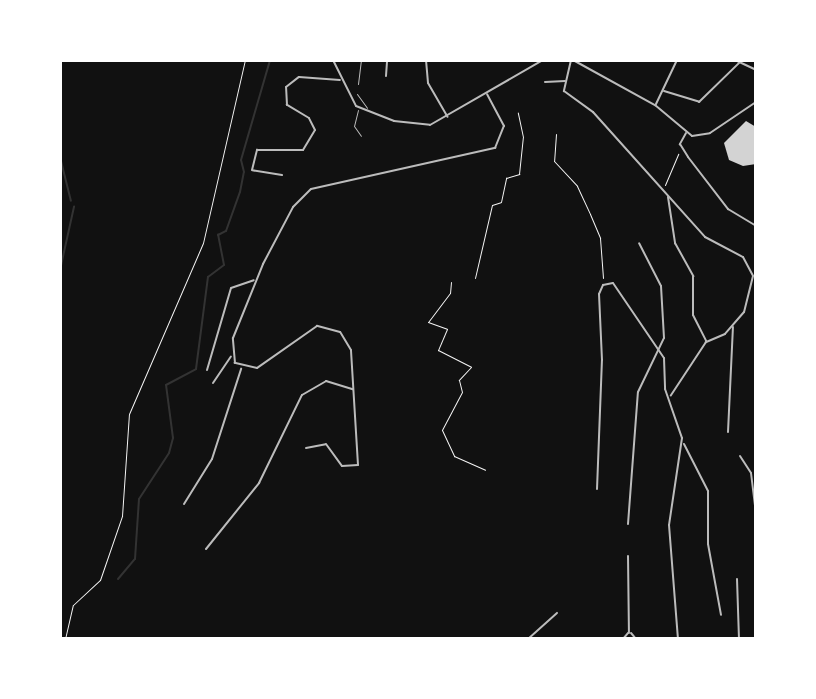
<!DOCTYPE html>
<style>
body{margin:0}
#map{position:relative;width:816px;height:699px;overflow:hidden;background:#111;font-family:Signika,sans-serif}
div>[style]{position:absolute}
.stream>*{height:2px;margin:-1px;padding:0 1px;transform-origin:1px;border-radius:1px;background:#333}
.building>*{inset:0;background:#d3d3d3}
.path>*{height:1px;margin:-0.5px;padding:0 0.5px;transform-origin:0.5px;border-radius:0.5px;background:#f5f5f5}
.service>*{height:1px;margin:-0.5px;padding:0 0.5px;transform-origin:0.5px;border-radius:0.5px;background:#bcbcbc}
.minor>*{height:2px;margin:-1px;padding:0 1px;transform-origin:1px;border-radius:1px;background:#bcbcbc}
span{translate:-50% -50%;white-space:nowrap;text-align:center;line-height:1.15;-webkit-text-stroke:8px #fff;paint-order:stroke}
.frame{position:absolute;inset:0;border:62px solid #fff;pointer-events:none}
</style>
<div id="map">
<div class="stream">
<i style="left:60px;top:157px;width:45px;rotate:76deg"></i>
<i style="left:60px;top:270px;width:65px;rotate:-77.5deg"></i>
<i style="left:118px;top:579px;width:26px;rotate:-50deg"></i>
<i style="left:135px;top:559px;width:60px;rotate:-86.2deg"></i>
<i style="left:139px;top:499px;width:55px;rotate:-56.9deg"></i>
<i style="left:169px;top:453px;width:16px;rotate:-75deg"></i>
<i style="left:173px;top:438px;width:53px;rotate:-97.5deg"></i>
<i style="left:166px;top:385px;width:34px;rotate:-28deg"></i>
<i style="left:196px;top:369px;width:93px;rotate:-82.6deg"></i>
<i style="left:208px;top:277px;width:20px;rotate:-37deg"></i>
<i style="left:224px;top:265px;width:31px;rotate:-101deg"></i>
<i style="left:218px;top:235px;width:9px;rotate:-27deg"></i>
<i style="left:226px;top:231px;width:41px;rotate:-70.3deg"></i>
<i style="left:240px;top:192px;width:20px;rotate:-79deg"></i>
<i style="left:244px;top:172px;width:12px;rotate:-104deg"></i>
<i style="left:241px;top:160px;width:104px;rotate:-73.8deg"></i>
</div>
<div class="building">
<i style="clip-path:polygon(746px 121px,756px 127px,756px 164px,743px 166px,729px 160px,724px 143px)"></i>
</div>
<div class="path">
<i style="left:556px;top:134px;width:27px;rotate:94deg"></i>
<i style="left:554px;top:161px;width:34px;rotate:47deg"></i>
<i style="left:577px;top:186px;width:31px;rotate:65deg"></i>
<i style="left:590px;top:214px;width:26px;rotate:67deg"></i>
<i style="left:600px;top:238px;width:40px;rotate:85.7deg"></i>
<i style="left:665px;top:185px;width:34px;rotate:-67deg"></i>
<i style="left:475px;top:278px;width:75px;rotate:-76.9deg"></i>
<i style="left:492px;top:205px;width:9px;rotate:-18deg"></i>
<i style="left:501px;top:202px;width:25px;rotate:-78deg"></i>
<i style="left:506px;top:178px;width:14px;rotate:-17deg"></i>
<i style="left:519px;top:174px;width:37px;rotate:-84deg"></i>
<i style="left:523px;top:137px;width:25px;rotate:-102deg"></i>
<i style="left:451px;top:282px;width:11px;rotate:95deg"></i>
<i style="left:450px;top:293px;width:36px;rotate:127deg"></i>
<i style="left:428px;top:322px;width:20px;rotate:20deg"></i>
<i style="left:447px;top:329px;width:23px;rotate:113deg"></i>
<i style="left:438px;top:350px;width:37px;rotate:27deg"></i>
<i style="left:471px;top:367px;width:18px;rotate:133deg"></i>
<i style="left:459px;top:380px;width:12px;rotate:76deg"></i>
<i style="left:462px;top:392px;width:43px;rotate:117.8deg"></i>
<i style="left:442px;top:430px;width:29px;rotate:65deg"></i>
<i style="left:454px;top:456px;width:34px;rotate:24deg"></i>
<i style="left:65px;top:639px;width:35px;rotate:-77deg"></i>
<i style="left:73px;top:605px;width:37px;rotate:-43deg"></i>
<i style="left:100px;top:580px;width:68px;rotate:-71deg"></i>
<i style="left:122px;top:516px;width:102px;rotate:-86.1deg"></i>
<i style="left:129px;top:414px;width:186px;rotate:-66.6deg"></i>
<i style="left:203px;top:243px;width:188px;rotate:-77.1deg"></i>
</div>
<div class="service">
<i style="left:358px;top:84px;width:24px;rotate:-83deg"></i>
<i style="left:357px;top:94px;width:17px;rotate:54deg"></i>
<i style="left:358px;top:110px;width:16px;rotate:104deg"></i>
<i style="left:354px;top:126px;width:12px;rotate:55deg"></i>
</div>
<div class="minor">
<i style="left:333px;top:60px;width:51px;rotate:63.4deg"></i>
<i style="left:356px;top:106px;width:41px;rotate:21.5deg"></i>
<i style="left:394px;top:121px;width:36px;rotate:6deg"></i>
<i style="left:430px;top:125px;width:130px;rotate:-29.9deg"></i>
<i style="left:426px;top:60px;width:23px;rotate:85deg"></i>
<i style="left:428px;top:83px;width:39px;rotate:60deg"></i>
<i style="left:571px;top:60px;width:32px;rotate:103deg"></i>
<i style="left:564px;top:91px;width:36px;rotate:36deg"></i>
<i style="left:593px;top:112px;width:168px;rotate:48.1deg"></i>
<i style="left:705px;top:237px;width:43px;rotate:27.8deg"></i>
<i style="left:743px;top:257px;width:21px;rotate:62deg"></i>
<i style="left:753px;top:276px;width:37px;rotate:104deg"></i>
<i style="left:744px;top:312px;width:29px;rotate:131deg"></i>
<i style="left:725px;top:334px;width:21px;rotate:157deg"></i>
<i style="left:706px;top:342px;width:64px;rotate:123.4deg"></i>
<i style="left:573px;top:60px;width:94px;rotate:28.8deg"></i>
<i style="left:655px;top:105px;width:48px;rotate:40deg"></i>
<i style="left:692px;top:136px;width:18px;rotate:-9deg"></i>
<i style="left:710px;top:133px;width:55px;rotate:-34deg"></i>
<i style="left:735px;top:60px;width:23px;rotate:25deg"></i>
<i style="left:386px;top:76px;width:16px;rotate:-86deg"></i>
<i style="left:545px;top:82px;width:20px;rotate:-3deg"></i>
<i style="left:664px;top:91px;width:37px;rotate:17deg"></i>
<i style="left:699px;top:102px;width:60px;rotate:-44.3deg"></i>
<i style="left:656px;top:104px;width:49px;rotate:-64.5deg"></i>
<i style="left:686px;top:133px;width:13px;rotate:119deg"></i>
<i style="left:680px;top:144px;width:15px;rotate:58deg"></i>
<i style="left:688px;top:157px;width:66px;rotate:52.4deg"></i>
<i style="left:728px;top:209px;width:33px;rotate:31deg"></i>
<i style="left:282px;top:175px;width:30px;rotate:-171deg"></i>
<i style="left:252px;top:170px;width:21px;rotate:-76deg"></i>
<i style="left:257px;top:150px;width:46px"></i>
<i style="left:303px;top:150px;width:23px;rotate:-59deg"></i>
<i style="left:315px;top:130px;width:13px;rotate:-117deg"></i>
<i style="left:309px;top:118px;width:26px;rotate:-149deg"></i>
<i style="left:287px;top:105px;width:18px;rotate:-93deg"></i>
<i style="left:286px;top:87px;width:16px;rotate:-38deg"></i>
<i style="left:299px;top:77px;width:41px;rotate:4.2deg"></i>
<i style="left:668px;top:197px;width:47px;rotate:81.3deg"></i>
<i style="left:675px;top:243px;width:38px;rotate:61deg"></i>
<i style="left:693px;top:276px;width:39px;rotate:90deg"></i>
<i style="left:693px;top:315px;width:29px;rotate:63deg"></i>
<i style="left:207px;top:370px;width:85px;rotate:-73.7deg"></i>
<i style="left:231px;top:288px;width:24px;rotate:-19deg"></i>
<i style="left:213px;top:383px;width:32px;rotate:-56deg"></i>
<i style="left:728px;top:432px;width:105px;rotate:-87.3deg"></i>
<i style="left:684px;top:444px;width:53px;rotate:62.9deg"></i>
<i style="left:708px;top:491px;width:53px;rotate:90deg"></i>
<i style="left:708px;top:544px;width:72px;rotate:79.6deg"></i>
<i style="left:306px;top:448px;width:20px;rotate:-11deg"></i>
<i style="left:326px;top:444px;width:27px;rotate:54deg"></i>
<i style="left:342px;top:466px;width:16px;rotate:-4deg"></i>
<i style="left:358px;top:465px;width:115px;rotate:-93.5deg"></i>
<i style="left:351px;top:350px;width:21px;rotate:-121deg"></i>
<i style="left:340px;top:332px;width:24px;rotate:-165deg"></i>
<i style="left:317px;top:326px;width:73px;rotate:145deg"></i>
<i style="left:257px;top:368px;width:23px;rotate:-167deg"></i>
<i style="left:235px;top:363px;width:25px;rotate:-95deg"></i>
<i style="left:233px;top:338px;width:80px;rotate:-67.9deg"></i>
<i style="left:263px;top:264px;width:64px;rotate:-62.2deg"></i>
<i style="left:293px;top:207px;width:25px;rotate:-45deg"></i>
<i style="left:311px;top:189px;width:189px;rotate:-12.6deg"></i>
<i style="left:495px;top:148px;width:24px;rotate:-68deg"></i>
<i style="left:504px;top:126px;width:36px;rotate:-118deg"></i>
<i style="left:740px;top:456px;width:20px;rotate:57deg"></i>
<i style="left:751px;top:473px;width:38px;rotate:83deg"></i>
<i style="left:597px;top:489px;width:129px;rotate:-87.8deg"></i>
<i style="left:602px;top:360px;width:66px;rotate:-92.6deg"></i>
<i style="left:599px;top:294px;width:10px;rotate:-66deg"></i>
<i style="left:603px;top:285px;width:10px;rotate:-11deg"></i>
<i style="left:613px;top:283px;width:91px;rotate:55.8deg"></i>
<i style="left:664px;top:358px;width:31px;rotate:88deg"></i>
<i style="left:665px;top:389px;width:52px;rotate:70.9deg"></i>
<i style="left:682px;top:438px;width:88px;rotate:98.5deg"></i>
<i style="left:669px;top:525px;width:114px;rotate:85.5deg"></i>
<i style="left:184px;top:504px;width:53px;rotate:-58.1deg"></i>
<i style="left:212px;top:459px;width:95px;rotate:-72.1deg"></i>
<i style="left:628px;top:524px;width:132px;rotate:-85.7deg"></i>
<i style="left:638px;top:392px;width:60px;rotate:-64.3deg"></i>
<i style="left:664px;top:338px;width:52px;rotate:-93.3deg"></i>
<i style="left:661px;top:286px;width:48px;rotate:-117.1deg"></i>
<i style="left:206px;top:549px;width:85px;rotate:-51.2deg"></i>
<i style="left:259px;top:483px;width:98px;rotate:-64deg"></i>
<i style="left:302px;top:395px;width:28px;rotate:-30deg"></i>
<i style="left:326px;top:381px;width:28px;rotate:17deg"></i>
<i style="left:628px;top:556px;width:77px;rotate:89.3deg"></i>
<i style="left:737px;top:579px;width:60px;rotate:88.1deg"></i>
<i style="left:631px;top:633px;width:8px;rotate:50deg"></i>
<i style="left:528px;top:639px;width:39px;rotate:-42deg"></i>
<i style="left:623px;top:639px;width:8px;rotate:-50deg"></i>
</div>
<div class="frame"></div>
</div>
